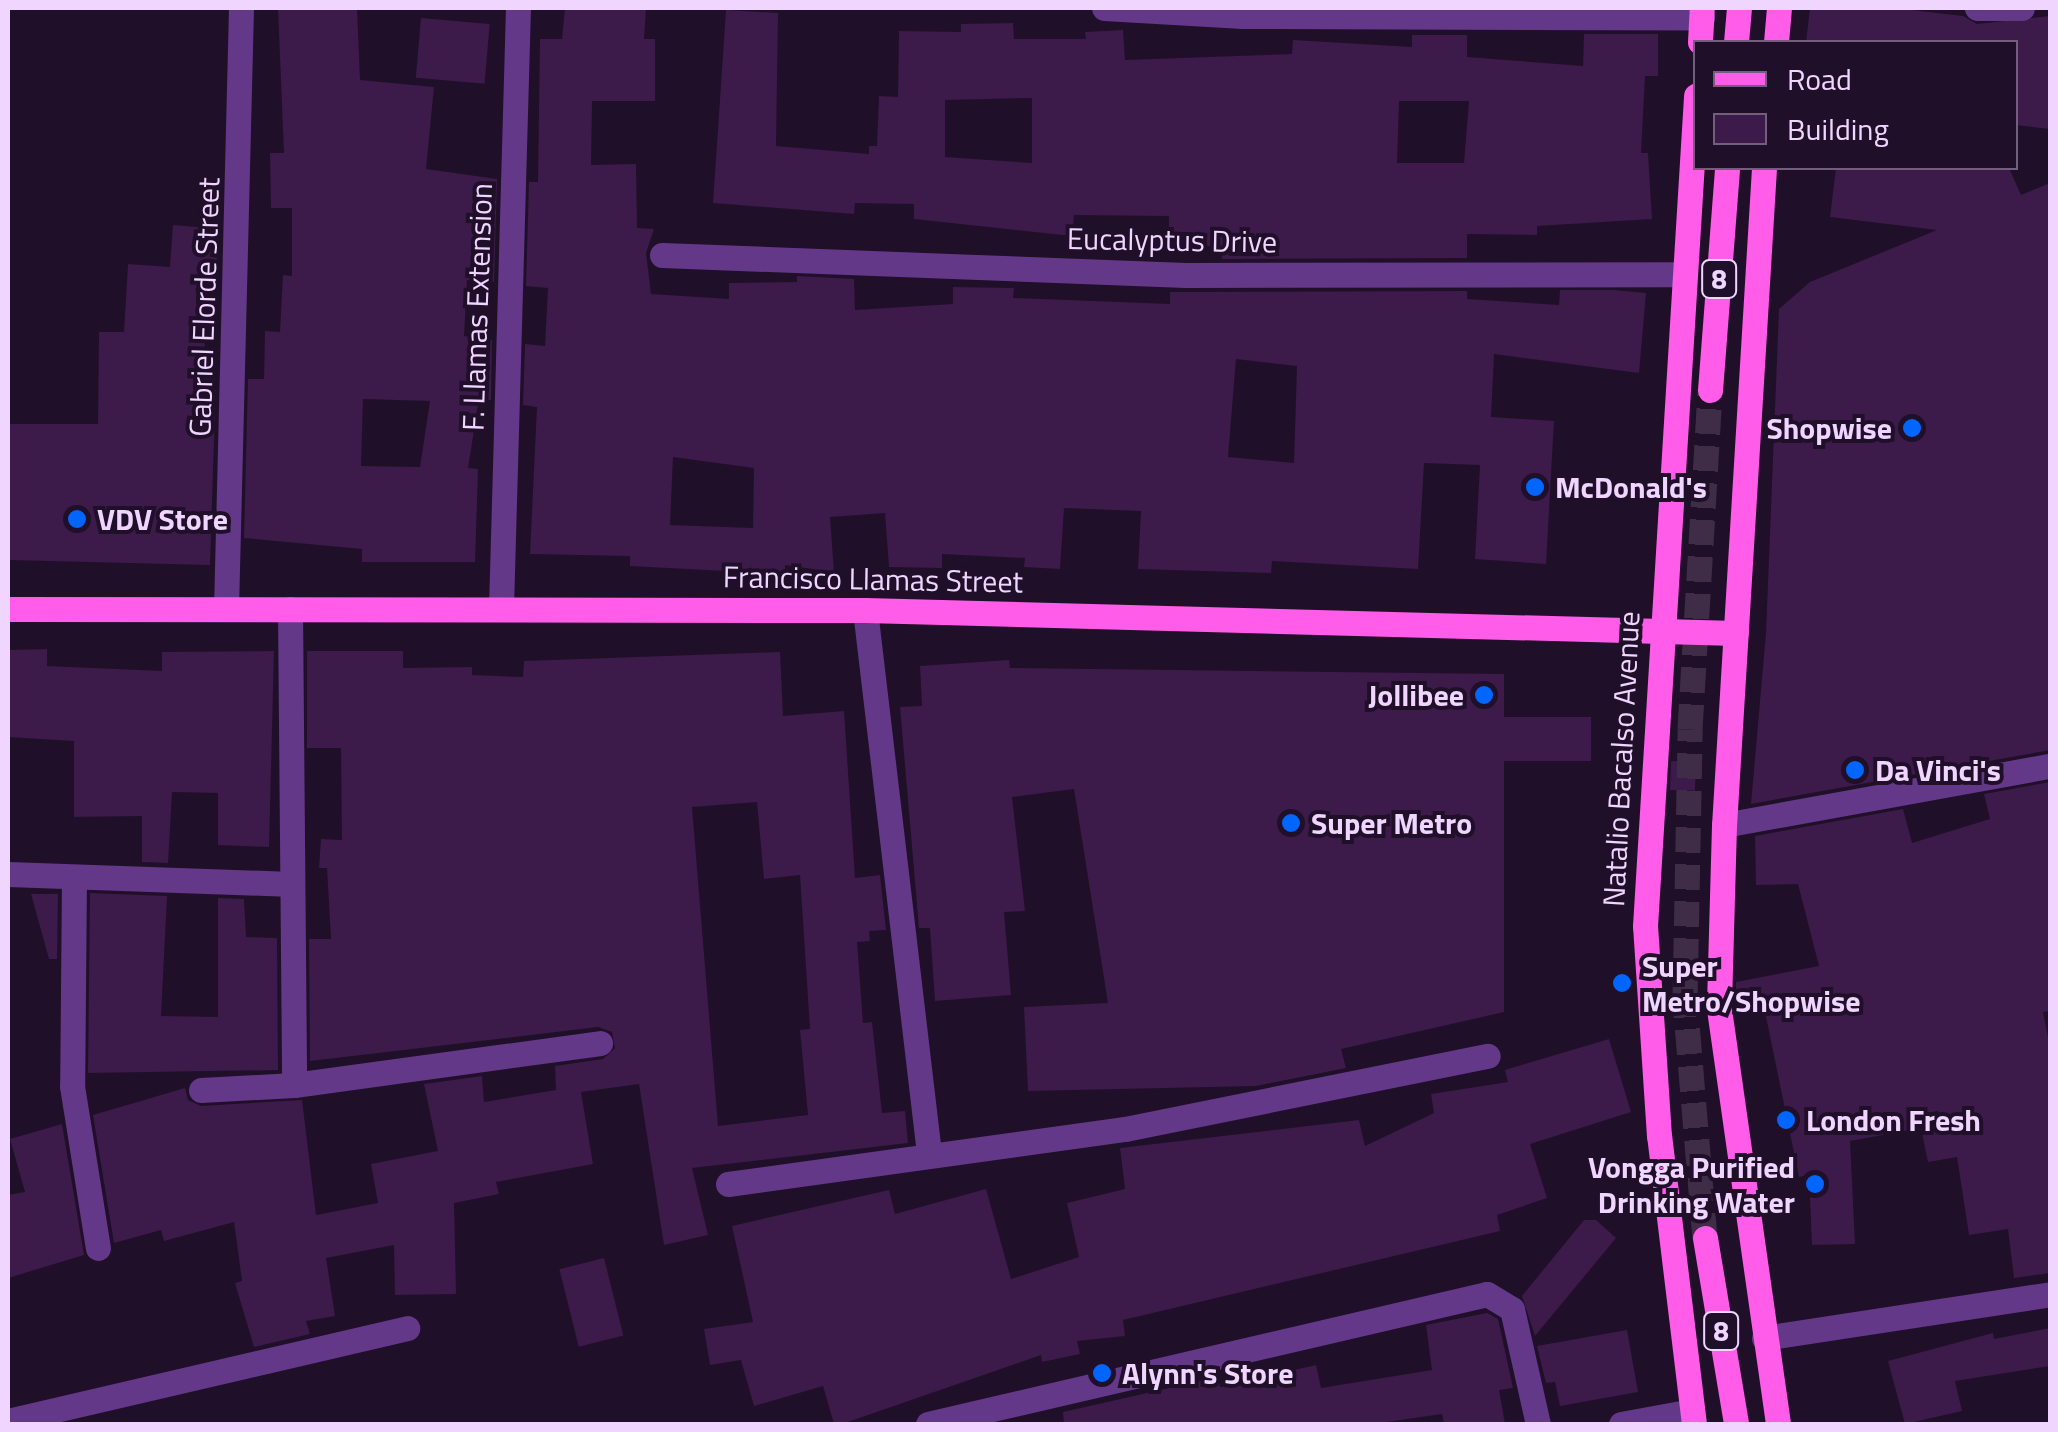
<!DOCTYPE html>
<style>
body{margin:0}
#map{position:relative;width:2058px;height:1432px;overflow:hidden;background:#200f28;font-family:"Titillium Web",sans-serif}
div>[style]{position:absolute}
.building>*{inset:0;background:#3c1a49;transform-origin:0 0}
.major-tunnel>*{height:25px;margin-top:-12.5px;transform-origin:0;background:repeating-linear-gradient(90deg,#3f2d48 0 25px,transparent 0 37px)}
.minor>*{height:25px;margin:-12.5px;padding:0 12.5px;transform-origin:12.5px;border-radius:12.5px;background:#643888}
.major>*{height:25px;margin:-12.5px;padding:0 12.5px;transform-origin:12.5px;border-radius:12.5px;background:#ff5cea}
.dots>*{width:28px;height:28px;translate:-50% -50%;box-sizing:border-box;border:5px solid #200f28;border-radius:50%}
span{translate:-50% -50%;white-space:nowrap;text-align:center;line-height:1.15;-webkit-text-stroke:8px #200f28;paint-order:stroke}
.shield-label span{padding:2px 8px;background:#200f28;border:2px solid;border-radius:8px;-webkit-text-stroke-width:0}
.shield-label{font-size:28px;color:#efd5ff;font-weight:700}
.street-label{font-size:30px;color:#efd5ff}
.poi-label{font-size:30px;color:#efd5ff;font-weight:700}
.right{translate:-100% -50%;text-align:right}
.left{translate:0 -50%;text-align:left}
.frame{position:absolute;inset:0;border:10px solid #efd5ff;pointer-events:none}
.legend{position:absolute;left:1693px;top:40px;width:325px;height:130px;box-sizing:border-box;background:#200f28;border:2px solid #735e7e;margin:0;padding:12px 18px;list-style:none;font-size:30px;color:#efd5ff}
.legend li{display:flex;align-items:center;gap:20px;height:50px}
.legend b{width:50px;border:2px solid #735e7e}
</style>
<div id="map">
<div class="building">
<i style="clip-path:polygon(evenodd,278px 8px,357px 8px,360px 80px,434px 87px,426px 169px,497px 179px,494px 282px,467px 280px,464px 336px,492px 340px,491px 400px,479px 399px,468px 468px,478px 469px,475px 562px,362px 562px,362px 549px,244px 538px,248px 379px,264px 379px,265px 331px,280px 332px,283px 275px,292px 276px,292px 208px,271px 208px,270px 153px,284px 153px,278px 8px,363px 399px,430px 401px,420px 467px,361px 466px,363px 399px)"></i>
<i style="clip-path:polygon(evenodd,565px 8px,646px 8px,644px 39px,655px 39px,655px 101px,592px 101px,591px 165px,636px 164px,637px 228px,654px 229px,646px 253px,651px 294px,729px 299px,729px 283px,797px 282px,797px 276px,854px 279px,855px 310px,953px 304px,953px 287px,1014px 288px,1013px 298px,1170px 304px,1170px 292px,1467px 291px,1467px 299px,1559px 305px,1560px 290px,1614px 290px,1646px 293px,1639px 373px,1494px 354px,1491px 417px,1554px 421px,1546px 564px,1475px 559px,1480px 465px,1424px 463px,1418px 569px,1272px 561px,1271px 573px,1138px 569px,1141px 511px,1064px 508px,1060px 569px,1024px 567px,1025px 558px,942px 554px,942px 568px,889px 567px,885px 513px,830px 517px,834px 572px,785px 565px,785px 574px,630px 566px,630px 556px,530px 554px,537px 407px,523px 405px,525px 344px,545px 346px,548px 288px,526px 286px,529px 182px,538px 182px,540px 39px,562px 39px,565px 8px,1236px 359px,1297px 366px,1294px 463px,1228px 457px,1236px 359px,565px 8px,673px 457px,754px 468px,753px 528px,670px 525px,673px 457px)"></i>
<i style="clip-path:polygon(1810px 8px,1894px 8px,1963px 16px,1977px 24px,2050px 16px,2050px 129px,2016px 125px,2016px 42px,1806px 42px)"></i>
<i style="clip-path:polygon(evenodd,726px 10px,778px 13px,776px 146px,869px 154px,869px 146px,877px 146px,879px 96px,898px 97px,899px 31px,961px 32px,961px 24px,1013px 23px,1014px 39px,1086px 39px,1085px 32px,1123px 30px,1125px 60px,1292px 54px,1293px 40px,1412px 47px,1412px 35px,1467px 35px,1467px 57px,1583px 66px,1584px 34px,1658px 34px,1658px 76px,1645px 76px,1641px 153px,1648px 153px,1652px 219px,1537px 226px,1537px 235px,1467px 234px,1467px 258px,1222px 259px,1222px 247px,1169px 243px,1169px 216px,1074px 215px,1072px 236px,914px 219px,914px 204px,855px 203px,854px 214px,713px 203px,726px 10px,1032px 98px,1032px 163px,945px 157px,945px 100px,1032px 98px,726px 10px,1399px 101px,1469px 101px,1464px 163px,1397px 163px,1399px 101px)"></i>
<i style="left:421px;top:18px;width:69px;height:60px;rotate:5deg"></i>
<i style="clip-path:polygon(1836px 168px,2009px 168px,2021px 195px,2050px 183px,2050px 750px,1751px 804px,1766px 633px,1779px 309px,1810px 282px,1937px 230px,1830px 217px)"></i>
<i style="clip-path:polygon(173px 225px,219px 229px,217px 264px,202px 263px,199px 333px,205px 333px,204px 378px,216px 378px,210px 565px,8px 560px,9px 424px,98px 424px,99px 332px,124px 332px,128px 264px,170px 267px)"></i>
<i style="clip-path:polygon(47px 649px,47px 666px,162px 671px,162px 652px,274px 651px,269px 847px,218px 845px,218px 793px,172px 792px,168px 863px,142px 862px,142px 816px,74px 817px,74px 741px,8px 737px,8px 650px)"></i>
<i style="clip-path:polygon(evenodd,307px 651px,403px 651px,403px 668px,472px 667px,472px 675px,523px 677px,524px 661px,780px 652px,783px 716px,844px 711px,855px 878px,880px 875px,886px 930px,869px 931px,870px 941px,857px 942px,863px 1023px,872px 1022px,882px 1113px,905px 1111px,908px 1143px,692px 1168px,708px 1235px,664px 1245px,639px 1084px,581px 1092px,593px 1164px,496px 1182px,499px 1194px,454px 1203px,456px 1294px,395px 1295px,394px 1245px,326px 1258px,335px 1316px,306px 1321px,310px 1334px,254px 1347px,235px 1283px,242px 1281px,234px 1222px,164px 1241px,161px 1230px,114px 1243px,93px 1115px,185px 1088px,188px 1100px,201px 1106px,302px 1100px,316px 1215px,378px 1203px,371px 1164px,438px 1151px,424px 1084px,482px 1076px,484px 1102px,556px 1090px,555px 1066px,603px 1059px,615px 1048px,612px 1032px,598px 1027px,310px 1061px,309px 939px,331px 939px,327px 868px,319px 868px,321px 839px,342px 840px,341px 748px,307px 748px,307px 651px,757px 802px,764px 879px,800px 875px,810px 1029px,800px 1030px,808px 1115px,718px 1126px,692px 807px,757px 802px)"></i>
<i style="clip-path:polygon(1009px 660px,1010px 668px,1504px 674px,1504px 717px,1591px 717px,1591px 761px,1504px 761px,1504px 1012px,1341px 1049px,1346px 1068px,1256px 1086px,1028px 1091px,1024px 1007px,1108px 1003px,1074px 789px,1012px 797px,1025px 911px,1004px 912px,1011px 995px,935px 1001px,930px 928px,919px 928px,900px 707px,922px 706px,920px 666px)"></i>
<i style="left:1671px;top:761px;width:25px;height:29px;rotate:2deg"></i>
<i style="clip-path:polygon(2050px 782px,2050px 1011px,2043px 1012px,2050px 1047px,2050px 1273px,2014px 1278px,2008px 1229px,1969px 1235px,1957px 1157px,1928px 1162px,1921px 1128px,1850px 1141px,1855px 1244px,1812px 1245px,1809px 1175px,1799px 1177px,1763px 1002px,1736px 1000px,1736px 982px,1819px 966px,1798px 884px,1756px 885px,1755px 836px,1903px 809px,1912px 843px,1990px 819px,1984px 794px)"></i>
<i style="clip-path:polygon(90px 893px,167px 896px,161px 1016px,218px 1017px,218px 898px,244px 899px,246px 937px,277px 938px,278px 1070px,88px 1073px)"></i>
<i style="clip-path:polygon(31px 894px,58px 894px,57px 959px,49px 959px)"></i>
<i style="clip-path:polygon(1609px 1039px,1631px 1112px,1530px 1144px,1547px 1198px,1497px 1215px,1500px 1231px,1123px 1320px,1125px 1336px,1077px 1341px,1080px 1354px,1042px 1362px,1041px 1355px,842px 1424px,834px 1424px,823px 1386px,754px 1406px,741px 1360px,710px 1365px,704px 1329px,753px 1322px,732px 1226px,889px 1190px,895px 1214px,986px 1189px,1011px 1279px,1079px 1257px,1067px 1203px,1125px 1189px,1120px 1148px,1359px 1120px,1365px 1146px,1434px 1113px,1431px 1094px,1508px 1082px,1505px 1070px)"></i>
<i style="clip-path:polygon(62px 1124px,84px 1255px,8px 1278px,8px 1195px,25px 1192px,10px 1139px)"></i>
<i style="clip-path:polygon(1584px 1220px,1596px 1220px,1616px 1238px,1535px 1336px,1522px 1296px)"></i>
<i style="left:604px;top:1258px;width:80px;height:46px;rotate:76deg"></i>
<i style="clip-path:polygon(1487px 1313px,1498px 1319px,1513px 1388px,1499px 1390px,1505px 1424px,1444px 1424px,1442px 1414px,1373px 1424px,1064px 1424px,1063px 1412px,1218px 1377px,1220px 1387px,1316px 1365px,1321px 1388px,1432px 1370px,1426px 1325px)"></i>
<i style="clip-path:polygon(2050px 1328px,2050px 1366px,1955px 1381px,1962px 1411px,1905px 1424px,1888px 1361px,1993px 1333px,1994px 1339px)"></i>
<i style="clip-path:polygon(1627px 1330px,1638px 1392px,1560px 1406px,1555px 1382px,1546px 1383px,1537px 1346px)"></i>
</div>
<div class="major-tunnel">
<i style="left:1705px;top:1238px;width:239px;rotate:-94.8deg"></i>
<i style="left:1685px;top:1000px;width:271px;rotate:-88.9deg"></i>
<i style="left:1690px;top:729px;width:340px;rotate:-86.6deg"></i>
</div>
<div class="minor">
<i style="left:1104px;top:8px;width:139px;rotate:3.3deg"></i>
<i style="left:1243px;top:16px;width:459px;rotate:0.2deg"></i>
<i style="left:1977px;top:8px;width:45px"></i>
<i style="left:662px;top:255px;width:524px;rotate:2.19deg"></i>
<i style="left:1186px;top:275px;width:495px;rotate:-0.1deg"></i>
<i style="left:501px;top:608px;width:600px;rotate:-88.38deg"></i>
<i style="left:226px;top:609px;width:601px;rotate:-88.57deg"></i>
<i style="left:290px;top:609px;width:476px;rotate:89.5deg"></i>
<i style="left:865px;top:610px;width:547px;rotate:83.28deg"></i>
<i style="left:1724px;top:825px;width:331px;rotate:-10.3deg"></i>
<i style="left:8px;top:874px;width:284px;rotate:2deg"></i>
<i style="left:74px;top:877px;width:209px;rotate:90.5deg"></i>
<i style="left:72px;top:1086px;width:164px;rotate:80.9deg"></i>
<i style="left:201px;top:1090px;width:93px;rotate:-3.1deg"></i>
<i style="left:294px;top:1085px;width:309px;rotate:-7.8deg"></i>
<i style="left:728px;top:1184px;width:401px;rotate:-7.9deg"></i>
<i style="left:1125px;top:1129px;width:370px;rotate:-11.4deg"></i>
<i style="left:1764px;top:1338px;width:289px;rotate:-8.7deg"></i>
<i style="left:8px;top:1421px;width:410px;rotate:-13.1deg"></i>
<i style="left:928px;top:1424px;width:574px;rotate:-13.09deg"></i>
<i style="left:1487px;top:1294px;width:29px;rotate:31deg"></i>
<i style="left:1512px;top:1309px;width:118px;rotate:77.3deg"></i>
<i style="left:1621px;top:1424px;width:72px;rotate:-10.4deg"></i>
</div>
<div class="major">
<i style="left:1700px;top:42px;width:34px;rotate:-87deg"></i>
<i style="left:1736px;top:42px;width:34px;rotate:-85deg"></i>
<i style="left:1776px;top:42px;width:34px;rotate:-85deg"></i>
<i style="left:1764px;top:168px;width:658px;rotate:93.48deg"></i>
<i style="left:1724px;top:825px;width:184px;rotate:91.6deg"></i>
<i style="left:1719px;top:1009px;width:419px;rotate:81.9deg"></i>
<i style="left:1710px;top:390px;width:223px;rotate:-85.6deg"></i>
<i style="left:8px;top:609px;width:857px;rotate:0.07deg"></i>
<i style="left:865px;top:610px;width:871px;rotate:1.51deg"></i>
<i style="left:1705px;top:1238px;width:189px;rotate:80.5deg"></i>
<i style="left:1694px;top:1424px;width:290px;rotate:-96.9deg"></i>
<i style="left:1659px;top:1136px;width:210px;rotate:-93.8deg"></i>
<i style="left:1645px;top:926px;width:832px;rotate:-86.48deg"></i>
</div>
<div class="dots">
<i style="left:1912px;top:428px;background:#0166ff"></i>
<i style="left:1535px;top:487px;background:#0166ff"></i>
<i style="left:77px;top:519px;background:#0166ff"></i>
<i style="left:1484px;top:695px;background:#0166ff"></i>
<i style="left:1855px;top:770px;background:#0166ff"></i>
<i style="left:1291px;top:823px;background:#0166ff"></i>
<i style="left:1622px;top:983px;background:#0166ff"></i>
<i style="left:1786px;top:1120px;background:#0166ff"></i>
<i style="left:1815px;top:1184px;background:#0166ff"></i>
<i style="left:1102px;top:1373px;background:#0166ff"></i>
</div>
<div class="shield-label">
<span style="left:1719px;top:279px">8</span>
<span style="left:1721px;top:1331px">8</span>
</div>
<div class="street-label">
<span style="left:1172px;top:240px;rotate:1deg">Eucalyptus Drive</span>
<span style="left:204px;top:307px;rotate:-88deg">Gabriel Elorde Street</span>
<span style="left:477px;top:307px;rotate:-88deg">F. Llamas Extension</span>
<span style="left:873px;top:579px;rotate:1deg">Francisco Llamas Street</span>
<span style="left:1621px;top:759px;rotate:-87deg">Natalio Bacalso Avenue</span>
</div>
<div class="poi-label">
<span class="right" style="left:1892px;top:428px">Shopwise</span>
<span class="left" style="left:1555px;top:487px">McDonald's</span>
<span class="left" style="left:97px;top:519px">VDV Store</span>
<span class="right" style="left:1464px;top:695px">Jollibee</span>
<span class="left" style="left:1875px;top:770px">Da Vinci's</span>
<span class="left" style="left:1311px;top:823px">Super Metro</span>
<span class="left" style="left:1642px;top:983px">Super<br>Metro/Shopwise</span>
<span class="left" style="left:1806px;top:1120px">London Fresh</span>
<span class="right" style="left:1795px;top:1184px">Vongga Purified<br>Drinking Water</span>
<span class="left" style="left:1122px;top:1373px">Alynn's Store</span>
</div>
<div class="frame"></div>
<ul class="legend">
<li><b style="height:12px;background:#ff5cea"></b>Road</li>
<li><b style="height:28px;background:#3c1a49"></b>Building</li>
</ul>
</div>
